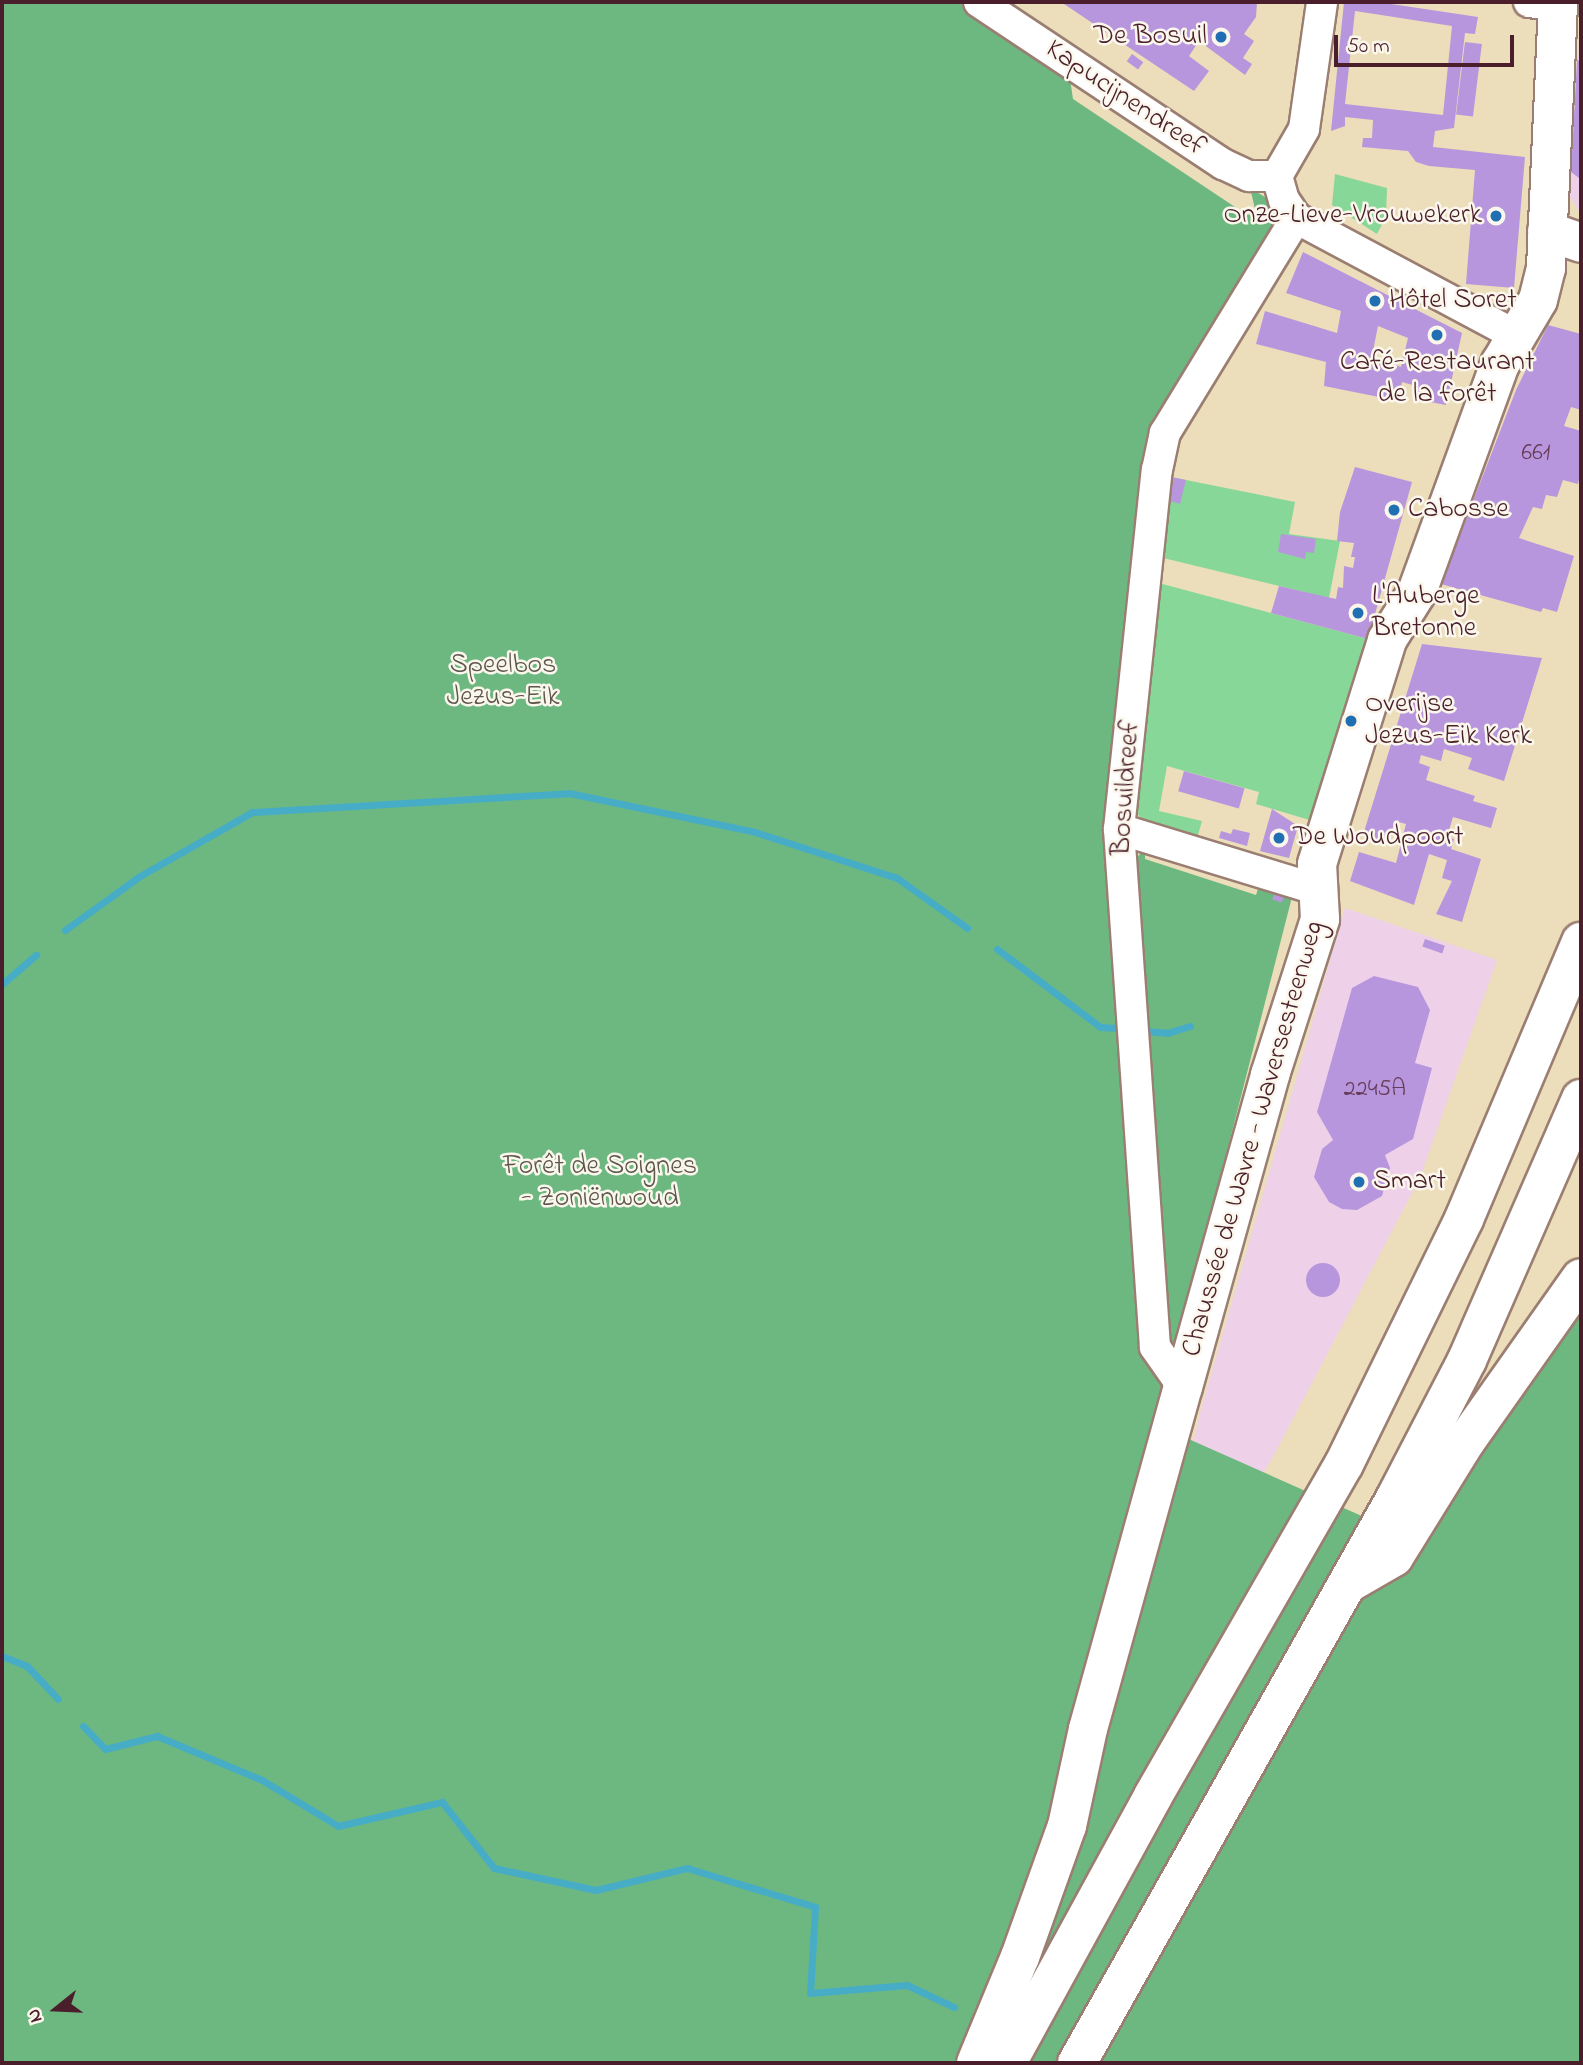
<!DOCTYPE html>
<meta charset="utf-8">
<style>
body{margin:0}
#map{position:relative;width:1583px;height:2065px;overflow:hidden;background:#ecdeba;font-family:"Indie Flower",sans-serif}
div>[style]{position:absolute}
.built>*{inset:0;background:#eed0e8}
.green>*{inset:0;background:#87d898}
.forest>*{inset:0;background:#6db880}
.stream>*{height:7px;margin:-3.5px;padding:0 3.5px;transform-origin:3.5px;border-radius:3.5px;background:#47adc7}
.building>*{inset:0;background:#b896de;transform-origin:0 0}
.round{border-radius:50%}
.roads{filter:drop-shadow(2px 0 #9b7e72) drop-shadow(-2px 0 #9b7e72) drop-shadow(0 2px #9b7e72) drop-shadow(0 -2px #9b7e72)}
.minor>*{height:30px;margin:-15px;padding:0 15px;transform-origin:15px;border-radius:15px;background:#fff}
.major>*{height:38px;margin:-19px;padding:0 19px;transform-origin:19px;border-radius:19px;background:#fff}
.highway>*{height:38px;margin:-19px;padding:0 19px;transform-origin:19px;border-radius:19px;background:#fff}
.dots>*{width:19px;height:19px;translate:-50% -50%;box-sizing:border-box;border:4px solid #fbf7ec;border-radius:50%}
span{translate:-50% -50%;white-space:nowrap;text-align:center;line-height:1.15;-webkit-text-stroke:5px #fbf7ec;paint-order:stroke}
.number-label{font-size:24px;color:#663d58}
.number-label span{-webkit-text-stroke-width:0}
.poi-label{font-size:28px;color:#4a1f2b}
.right{translate:-100% -50%;text-align:right}
.left{translate:0 -50%;text-align:left}
.street-label{font-size:28px;color:#4a1f2b}
.park-label{font-size:28px;color:#5c564c}
.frame{position:absolute;inset:0;border:4px solid #4a1f2b;pointer-events:none}
.north{position:absolute;left:21px;top:1974px;width:70px;height:70px;-webkit-text-stroke:5px #fbf7ec;paint-order:stroke;rotate:252deg;font-size:19px;font-weight:700;line-height:28px;text-align:center;color:#4a1f2b}
.north::after{content:'';display:block;margin:auto;width:24px;height:32px;background:#4a1f2b;clip-path:polygon(50% 0,100% 100%,50% 72%,0 100%)}
.scale{position:absolute;left:1334px;top:35px;width:180px;height:32px;box-sizing:border-box;border:4px solid #4a1f2b;border-top:0;padding-left:9px;font-size:21px;line-height:24px;white-space:nowrap;color:#4a1f2b;-webkit-text-stroke:5px #fbf7ec;paint-order:stroke}
</style>
<div id="map">
<div class="built">
<i style="clip-path:polygon(1581px 8px,1581px 215px,1570px 197px)"></i>
<i style="clip-path:polygon(1345px 908px,1497px 960px,1420px 1178px,1274px 1455px,1136px 1690px,1200px 1413px)"></i>
</div>
<div class="green">
<i style="clip-path:polygon(1335px 174px,1387px 188px,1386px 217px,1377px 234px,1332px 205px)"></i>
<i style="clip-path:polygon(1166px 476px,1295px 502px,1289px 534px,1340px 541px,1329px 598px,1159px 557px)"></i>
<i style="clip-path:polygon(1155px 582px,1368px 639px,1313px 821px,1256px 804px,1259px 792px,1167px 766px,1159px 811px,1202px 821px,1196px 842px,1147px 826px,1132px 807px)"></i>
</div>
<div class="forest">
<i style="clip-path:polygon(2px 2px,962px 2px,1069px 72px,1073px 99px,1247px 215px,1256px 213px,1250px 188px,1265px 197px,1283px 230px,1149px 434px,1123px 644px,1110px 814px,1134px 860px,1145px 849px,1145px 859px,1256px 895px,1260px 882px,1293px 893px,1157px 1425px,1418px 1541px,1581px 1303px,1581px 2063px,2px 2063px)"></i>
</div>
<div class="stream">
<i style="left:65px;top:930px;width:92px;rotate:-35.8deg"></i>
<i style="left:140px;top:876px;width:129px;rotate:-29.7deg"></i>
<i style="left:252px;top:812px;width:318px;rotate:-3.4deg"></i>
<i style="left:569px;top:793px;width:190px;rotate:11.8deg"></i>
<i style="left:755px;top:832px;width:149px;rotate:17.9deg"></i>
<i style="left:897px;top:878px;width:86px;rotate:35.5deg"></i>
<i style="left:997px;top:949px;width:129px;rotate:37.1deg"></i>
<i style="left:1100px;top:1027px;width:18px;rotate:3deg"></i>
<i style="left:2px;top:984px;width:45px;rotate:-40.5deg"></i>
<i style="left:1146px;top:1031px;width:21px;rotate:5deg"></i>
<i style="left:1167px;top:1033px;width:24px;rotate:-17deg"></i>
<i style="left:2px;top:1656px;width:27px;rotate:22deg"></i>
<i style="left:27px;top:1666px;width:45px;rotate:46.8deg"></i>
<i style="left:83px;top:1726px;width:32px;rotate:46deg"></i>
<i style="left:105px;top:1749px;width:54px;rotate:-14deg"></i>
<i style="left:157px;top:1736px;width:114px;rotate:22.7deg"></i>
<i style="left:262px;top:1780px;width:89px;rotate:31.2deg"></i>
<i style="left:338px;top:1826px;width:107px;rotate:-13deg"></i>
<i style="left:442px;top:1802px;width:84px;rotate:51.8deg"></i>
<i style="left:494px;top:1868px;width:104px;rotate:12.2deg"></i>
<i style="left:596px;top:1890px;width:94px;rotate:-13.6deg"></i>
<i style="left:687px;top:1868px;width:134px;rotate:16.9deg"></i>
<i style="left:815px;top:1907px;width:86px;rotate:93.3deg"></i>
<i style="left:810px;top:1993px;width:97px;rotate:-4.7deg"></i>
<i style="left:907px;top:1985px;width:52px;rotate:25.1deg"></i>
</div>
<div class="building">
<i style="clip-path:polygon(1061px 2px,1257px 2px,1256px 17px,1244px 34px,1254px 41px,1243px 58px,1252px 64px,1245px 75px,1199px 41px,1189px 56px,1209px 71px,1194px 91px)"></i>
<i style="clip-path:polygon(evenodd,1344px 2px,1378px 2px,1478px 17px,1475px 34px,1465px 33px,1454px 128px,1435px 131px,1433px 147px,1525px 157px,1514px 288px,1466px 284px,1475px 170px,1429px 166px,1416px 162px,1408px 151px,1362px 147px,1363px 138px,1372px 138px,1373px 120px,1345px 117px,1345px 126px,1331px 131px,1344px 2px,1355px 11px,1452px 26px,1443px 115px,1345px 104px,1355px 11px)"></i>
<i style="left:1465px;top:42px;width:17px;height:73px;rotate:7deg"></i>
<i style="left:1132px;top:54px;width:14px;height:9px;rotate:36deg"></i>
<i style="clip-path:polygon(1577px 60px,1581px 61px,1579px 178px,1571px 172px)"></i>
<i style="clip-path:polygon(evenodd,1303px 252px,1462px 333px,1446px 405px,1414px 399px,1416px 386px,1402px 382px,1399px 401px,1324px 386px,1326px 362px,1256px 344px,1265px 311px,1337px 333px,1341px 311px,1286px 293px,1303px 252px,1378px 326px,1408px 338px,1401px 367px,1372px 356px,1378px 326px)"></i>
<i style="clip-path:polygon(1548px 325px,1581px 334px,1581px 410px,1571px 407px,1564px 426px,1581px 431px,1581px 471px,1578px 484px,1563px 480px,1557px 497px,1546px 495px,1542px 509px,1533px 507px,1519px 538px,1574px 556px,1557px 612px,1543px 608px,1541px 612px,1441px 584px,1516px 390px)"></i>
<i style="clip-path:polygon(1355px 467px,1412px 482px,1368px 639px,1271px 613px,1279px 586px,1336px 599px,1338px 587px,1343px 588px,1344px 566px,1353px 568px,1355px 557px,1351px 557px,1354px 543px,1337px 541px,1340px 512px)"></i>
<i style="clip-path:polygon(1166px 476px,1186px 480px,1180px 504px,1163px 499px)"></i>
<i style="clip-path:polygon(1281px 534px,1316px 539px,1314px 553px,1306px 552px,1305px 559px,1278px 552px)"></i>
<i style="clip-path:polygon(1422px 644px,1542px 658px,1504px 781px,1468px 769px,1472px 758px,1444px 749px,1441px 761px,1421px 755px,1419px 763px,1430px 767px,1426px 780px,1475px 796px,1473px 801px,1497px 808px,1491px 828px,1453px 817px,1447px 837px,1454px 839px,1451px 849px,1481px 859px,1462px 922px,1436px 914px,1452px 881px,1442px 878px,1447px 860px,1429px 854px,1414px 905px,1350px 881px,1359px 852px,1396px 863px,1406px 824px,1395px 821px,1388px 843px,1363px 835px)"></i>
<i style="left:1184px;top:771px;width:63px;height:21px;rotate:16deg"></i>
<i style="clip-path:polygon(1272px 809px,1298px 826px,1289px 858px,1260px 851px)"></i>
<i style="clip-path:polygon(1233px 829px,1250px 833px,1247px 846px,1219px 838px,1221px 831px,1231px 834px)"></i>
<i style="left:1275px;top:891px;width:10px;height:9px;rotate:17deg"></i>
<i style="left:1425px;top:939px;width:21px;height:8px;rotate:19deg"></i>
<i style="clip-path:polygon(1374px 976px,1418px 987px,1430px 1010px,1415px 1063px,1432px 1068px,1413px 1139px,1385px 1155px,1390px 1168px,1382px 1196px,1357px 1210px,1342px 1209px,1329px 1202px,1314px 1177px,1322px 1149px,1333px 1140px,1317px 1112px,1352px 988px)"></i>
<i class="round" style="left:1306px;top:1263px;width:34px;height:34px"></i>
</div>
<div class="roads">
<div class="minor">
<i style="left:979px;top:2px;width:293px;rotate:33.6deg"></i>
<i style="left:1223px;top:164px;width:29px;rotate:25deg"></i>
<i style="left:1249px;top:176px;width:28px"></i>
<i style="left:1529px;top:2px;width:29px;rotate:8deg"></i>
<i style="left:1277px;top:176px;width:25px;rotate:74deg"></i>
<i style="left:1284px;top:200px;width:22px;rotate:56deg"></i>
<i style="left:1296px;top:218px;width:251px;rotate:28.1deg"></i>
<i style="left:1277px;top:176px;width:54px;rotate:-60.1deg"></i>
<i style="left:1304px;top:129px;width:128px;rotate:-81.9deg"></i>
<i style="left:1119px;top:829px;width:208px;rotate:17deg"></i>
<i style="left:1183px;top:1387px;width:49px;rotate:-125deg"></i>
<i style="left:1155px;top:1347px;width:519px;rotate:-93.98deg"></i>
<i style="left:1119px;top:829px;width:361px;rotate:-84deg"></i>
<i style="left:1157px;top:470px;width:38px;rotate:-78deg"></i>
<i style="left:1165px;top:433px;width:252px;rotate:-58.6deg"></i>
</div>
<div class="major">
<i style="left:1547px;top:231px;width:36px;rotate:19deg"></i>
<i style="left:1183px;top:1387px;width:324px;rotate:-74.4deg"></i>
<i style="left:1270px;top:1075px;width:164px;rotate:-72.2deg"></i>
<i style="left:1320px;top:919px;width:55px;rotate:-93.1deg"></i>
<i style="left:1317px;top:864px;width:235px;rotate:-72.6deg"></i>
<i style="left:1387px;top:640px;width:57px;rotate:-58deg"></i>
<i style="left:1417px;top:592px;width:243px;rotate:-70deg"></i>
<i style="left:1500px;top:364px;width:74px;rotate:-59.3deg"></i>
<i style="left:1538px;top:300px;width:33px;rotate:-76deg"></i>
<i style="left:1546px;top:268px;width:266px;rotate:-87.4deg"></i>
</div>
<div class="highway">
<i style="left:1349px;top:1583px;width:52px;rotate:-30deg"></i>
<i style="left:1394px;top:1557px;width:137px;rotate:-58.2deg"></i>
<i style="left:1466px;top:1441px;width:199px;rotate:-54.8deg"></i>
<i style="left:976px;top:2063px;width:115px;rotate:-67.5deg"></i>
<i style="left:1020px;top:1957px;width:139px;rotate:-70.3deg"></i>
<i style="left:1067px;top:1826px;width:99px;rotate:-77.8deg"></i>
<i style="left:1088px;top:1729px;width:355px;rotate:-74.5deg"></i>
<i style="left:1007px;top:2063px;width:304px;rotate:-61.3deg"></i>
<i style="left:1153px;top:1796px;width:383px;rotate:-60.1deg"></i>
<i style="left:1344px;top:1464px;width:273px;rotate:-63.9deg"></i>
<i style="left:1464px;top:1219px;width:301px;rotate:-67.1deg"></i>
<i style="left:1077px;top:2063px;width:650px;rotate:-60.59deg"></i>
<i style="left:1396px;top:1497px;width:154px;rotate:-62.6deg"></i>
<i style="left:1467px;top:1360px;width:285px;rotate:-66.4deg"></i>
</div>
</div>
<div class="dots">
<i style="left:1221px;top:37px;background:#1f6fb2"></i>
<i style="left:1496px;top:216px;background:#1f6fb2"></i>
<i style="left:1375px;top:301px;background:#1f6fb2"></i>
<i style="left:1437px;top:335px;background:#1f6fb2"></i>
<i style="left:1394px;top:510px;background:#1f6fb2"></i>
<i style="left:1358px;top:613px;background:#1f6fb2"></i>
<i style="left:1351px;top:721px;background:#1f6fb2"></i>
<i style="left:1279px;top:838px;background:#1f6fb2"></i>
<i style="left:1359px;top:1182px;background:#1f6fb2"></i>
</div>
<div class="number-label">
<span style="left:1536px;top:454px">661</span>
<span style="left:1375px;top:1090px">2245A</span>
</div>
<div class="poi-label">
<span class="right" style="left:1207px;top:37px">De Bosuil</span>
<span class="right" style="left:1482px;top:216px">Onze-Lieve-Vrouwekerk</span>
<span class="left" style="left:1389px;top:301px">Hôtel Soret</span>
<span style="left:1437px;top:379px">Café-Restaurant<br>de la forêt</span>
<span class="left" style="left:1408px;top:510px">Cabosse</span>
<span class="left" style="left:1372px;top:613px">L'Auberge<br>Bretonne</span>
<span class="left" style="left:1365px;top:721px">Overijse<br>Jezus-Eik Kerk</span>
<span class="left" style="left:1293px;top:838px">De Woudpoort</span>
<span class="left" style="left:1373px;top:1182px">Smart</span>
</div>
<div class="street-label">
<span style="left:1125px;top:99px;rotate:34deg">Kapucijnendreef</span>
<span style="left:1127px;top:788px;rotate:-86deg">Bosuildreef</span>
<span style="left:1254px;top:1139px;rotate:-74deg">Chaussée de Wavre - Waversesteenweg</span>
</div>
<div class="park-label">
<span style="left:503px;top:682px">Speelbos<br>Jezus-Eik</span>
<span style="left:600px;top:1183px">Forêt de Soignes<br>- Zoniënwoud</span>
</div>
<div class="frame"></div>
<div class="north">N</div>
<div class="scale">50 m</div>
</div>
